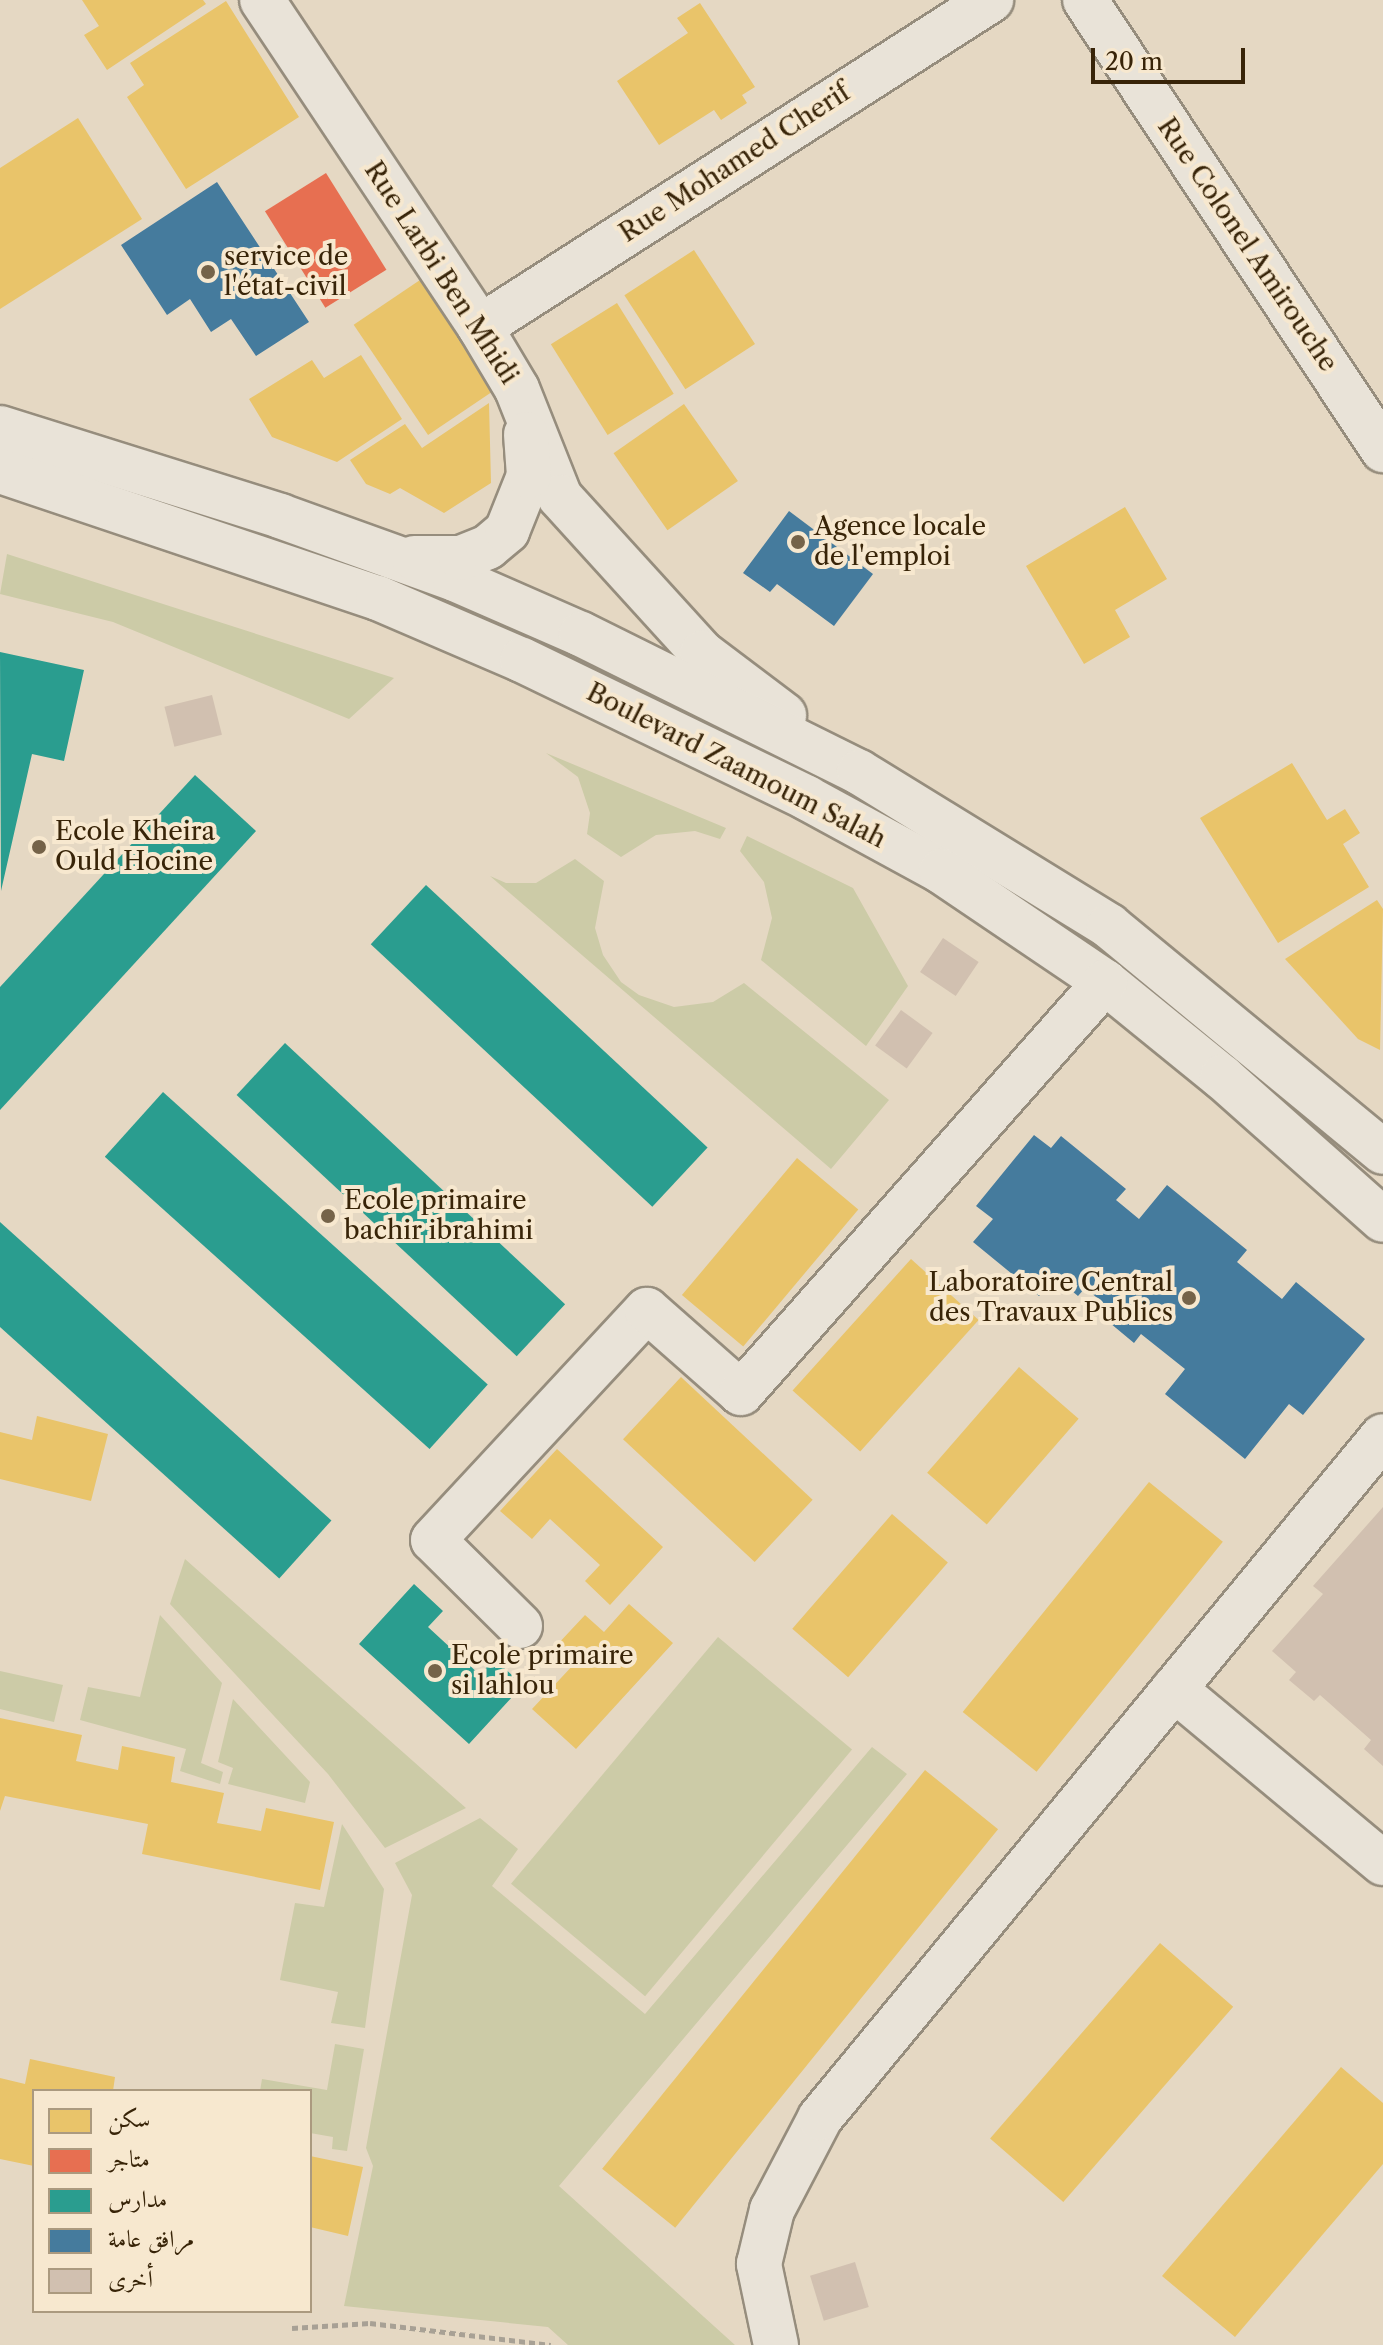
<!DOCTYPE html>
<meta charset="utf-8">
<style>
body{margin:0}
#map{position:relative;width:1383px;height:2345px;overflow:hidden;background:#e5d8c3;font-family:"Libre Caslon Text",Amiri,serif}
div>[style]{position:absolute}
.green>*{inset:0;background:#cccba7;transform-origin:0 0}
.homes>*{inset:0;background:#e9c46a;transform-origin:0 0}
.shops>*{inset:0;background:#e76f51;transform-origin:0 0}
.schools>*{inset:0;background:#2a9d8f;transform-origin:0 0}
.public>*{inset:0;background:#457b9d}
.building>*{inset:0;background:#d1c0b0;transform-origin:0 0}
.path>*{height:5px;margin-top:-2.5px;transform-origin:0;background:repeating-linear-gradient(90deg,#a8a195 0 6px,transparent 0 10px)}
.roads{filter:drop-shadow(2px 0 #968d7d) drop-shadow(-2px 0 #968d7d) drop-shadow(0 2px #968d7d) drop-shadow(0 -2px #968d7d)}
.minor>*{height:44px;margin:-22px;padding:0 22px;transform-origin:22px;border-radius:22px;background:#e9e3d8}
.dots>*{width:22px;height:22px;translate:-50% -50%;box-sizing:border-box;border:4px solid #f7e8cf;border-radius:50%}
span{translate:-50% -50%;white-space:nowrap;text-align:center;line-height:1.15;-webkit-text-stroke:8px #f7e8cf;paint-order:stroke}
.street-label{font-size:26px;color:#382408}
.poi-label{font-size:26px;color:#382408}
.left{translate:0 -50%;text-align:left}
.right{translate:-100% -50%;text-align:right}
.legend{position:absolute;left:32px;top:2089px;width:280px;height:224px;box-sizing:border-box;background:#f7e8cf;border:2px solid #ab9a7f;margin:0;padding:10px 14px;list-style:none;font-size:24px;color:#382408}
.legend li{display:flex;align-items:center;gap:16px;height:40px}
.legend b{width:40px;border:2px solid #ab9a7f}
.scale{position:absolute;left:1091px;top:48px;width:154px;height:36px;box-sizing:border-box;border:4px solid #382408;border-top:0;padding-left:10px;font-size:24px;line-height:28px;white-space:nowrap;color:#382408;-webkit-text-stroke:6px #f7e8cf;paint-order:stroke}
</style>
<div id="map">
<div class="green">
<i style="clip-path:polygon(7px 554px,394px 678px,349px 719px,113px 622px,0 594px)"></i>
<i style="clip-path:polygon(546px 753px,726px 828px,720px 839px,695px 831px,656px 835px,621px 857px,587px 834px,590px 813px,578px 777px)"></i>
<i style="clip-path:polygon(747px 836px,853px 888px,908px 986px,866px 1046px,761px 960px,772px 918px,764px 882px,740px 851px)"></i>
<i style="clip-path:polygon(575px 859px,604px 881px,595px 928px,603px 955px,621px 982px,639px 995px,674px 1007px,713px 1002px,744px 983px,889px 1100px,831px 1169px,490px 876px,506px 883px,536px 883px)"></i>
<i style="clip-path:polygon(185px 1559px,466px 1808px,385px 1848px,328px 1774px,170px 1604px)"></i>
<i style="clip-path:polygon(160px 1615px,222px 1683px,201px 1763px,223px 1772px,220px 1784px,180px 1771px,186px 1749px,80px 1720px,88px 1687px,140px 1697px)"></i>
<i style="left:718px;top:1637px;width:175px;height:322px;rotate:40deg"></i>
<i style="clip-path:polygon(0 1671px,63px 1685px,54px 1722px,0 1709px)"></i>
<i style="clip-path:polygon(233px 1699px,310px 1782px,305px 1803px,228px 1784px,233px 1768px,218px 1762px)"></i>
<i style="clip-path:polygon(872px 1747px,907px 1774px,559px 2186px,735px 2345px,568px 2345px,548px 2327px,344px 2306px,373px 2166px,366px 2148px,412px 1895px,395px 1863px,480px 1818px,518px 1849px,492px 1886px,645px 2014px)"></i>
<i style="clip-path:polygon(342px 1824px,384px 1889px,365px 2028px,331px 2023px,338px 1992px,280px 1980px,295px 1903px,324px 1907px)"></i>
<i style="clip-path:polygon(335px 2044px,364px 2049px,347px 2151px,332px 2149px,333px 2137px,310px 2133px,310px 2091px,260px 2091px,262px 2079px,327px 2090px)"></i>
</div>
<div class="homes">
<i style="clip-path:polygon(82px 0,203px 0,206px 4px,107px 70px,84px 35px,99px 26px)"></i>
<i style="clip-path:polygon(226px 1px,299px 117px,186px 189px,127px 97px,144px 85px,130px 63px)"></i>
<i style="clip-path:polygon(700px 3px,755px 87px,742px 95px,747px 103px,721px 120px,714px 110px,659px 145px,617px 81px,688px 33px,677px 18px)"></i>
<i style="clip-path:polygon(78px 118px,142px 219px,0 309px,0 168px)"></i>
<i style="left:694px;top:250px;width:112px;height:83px;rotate:57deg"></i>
<i style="left:420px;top:280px;width:133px;height:80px;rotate:56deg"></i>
<i style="left:617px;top:303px;width:107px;height:78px;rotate:58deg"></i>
<i style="clip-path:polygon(361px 355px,402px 419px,337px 462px,272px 437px,249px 399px,312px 360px,324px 378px)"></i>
<i style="clip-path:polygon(489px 403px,491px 483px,444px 513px,400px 488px,390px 494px,366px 484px,350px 460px,405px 424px,422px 448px)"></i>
<i style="left:684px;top:404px;width:94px;height:86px;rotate:55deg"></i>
<i style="clip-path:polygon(1125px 507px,1167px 579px,1115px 610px,1130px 637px,1084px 664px,1026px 566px)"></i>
<i style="clip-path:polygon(1292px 763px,1327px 820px,1345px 809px,1360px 833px,1343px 844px,1369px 887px,1278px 943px,1200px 818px)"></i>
<i style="clip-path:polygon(1377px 900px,1383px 909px,1380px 1050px,1358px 1039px,1285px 959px)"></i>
<i style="left:797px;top:1158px;width:80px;height:179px;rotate:40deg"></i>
<i style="left:911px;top:1259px;width:91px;height:177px;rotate:42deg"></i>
<i style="left:1019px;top:1367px;width:79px;height:140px;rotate:41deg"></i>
<i style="left:681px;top:1377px;width:180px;height:85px;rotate:43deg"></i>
<i style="clip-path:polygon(37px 1416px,108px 1434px,91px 1501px,0 1479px,0 1432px,32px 1440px)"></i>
<i style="clip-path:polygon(557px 1449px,663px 1547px,610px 1605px,585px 1581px,600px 1565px,550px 1519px,532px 1539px,500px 1511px)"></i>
<i style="left:1149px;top:1482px;width:95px;height:296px;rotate:39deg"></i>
<i style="left:892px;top:1514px;width:74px;height:152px;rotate:41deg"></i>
<i style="clip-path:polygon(629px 1604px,673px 1643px,576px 1749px,532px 1709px,575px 1663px,556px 1646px,585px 1615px,604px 1632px)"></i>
<i style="clip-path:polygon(0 1718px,82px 1735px,76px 1761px,118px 1770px,122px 1746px,175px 1757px,171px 1782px,224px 1793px,217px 1823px,261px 1831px,266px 1808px,334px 1822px,320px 1890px,142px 1854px,148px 1824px,5px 1796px,0 1811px)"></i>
<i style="left:925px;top:1770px;width:94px;height:513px;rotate:39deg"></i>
<i style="left:1160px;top:1943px;width:97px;height:259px;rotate:41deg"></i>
<i style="clip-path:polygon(30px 2059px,115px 2077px,113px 2091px,34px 2091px,34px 2166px,0 2159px,0 2078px,25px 2084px)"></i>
<i style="clip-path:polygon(1341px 2067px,1383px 2103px,1383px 2164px,1235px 2337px,1162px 2276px)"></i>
<i style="clip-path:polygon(310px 2156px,363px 2167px,348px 2236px,310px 2227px)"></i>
</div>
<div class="shops">
<i style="left:326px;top:173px;width:114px;height:72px;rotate:58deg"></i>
</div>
<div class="schools">
<i style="clip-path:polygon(0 652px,84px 670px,64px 761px,32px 754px,1px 891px)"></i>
<i style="clip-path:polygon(195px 775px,256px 831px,0 1110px,0 987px)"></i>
<i style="left:426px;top:885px;width:385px;height:81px;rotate:43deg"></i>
<i style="left:285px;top:1043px;width:383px;height:71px;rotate:43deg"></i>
<i style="left:163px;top:1092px;width:437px;height:87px;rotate:42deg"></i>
<i style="left:0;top:1222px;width:446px;height:78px;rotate:42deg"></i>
<i style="clip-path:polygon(414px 1584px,443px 1611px,428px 1627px,480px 1675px,494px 1659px,523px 1685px,469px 1744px,359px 1644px)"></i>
</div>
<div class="public">
<i style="clip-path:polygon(217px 182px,309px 322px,256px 356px,231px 319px,211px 332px,190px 299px,167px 315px,121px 245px)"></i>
<i style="clip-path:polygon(789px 511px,873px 574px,834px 626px,777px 584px,770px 592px,743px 573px)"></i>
<i style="clip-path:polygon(1034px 1135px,1051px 1148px,1061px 1136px,1126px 1189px,1116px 1200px,1139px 1219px,1167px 1185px,1247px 1250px,1237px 1262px,1282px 1299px,1296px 1282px,1365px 1339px,1303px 1415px,1289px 1404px,1245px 1459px,1165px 1394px,1185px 1369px,1141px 1334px,1134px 1343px,1110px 1323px,1117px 1314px,1085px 1288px,1078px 1296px,1055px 1277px,1039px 1296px,973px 1242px,993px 1219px,976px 1206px)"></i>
</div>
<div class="building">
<i style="left:212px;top:695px;width:41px;height:49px;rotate:76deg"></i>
<i style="left:943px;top:938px;width:43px;height:41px;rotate:34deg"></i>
<i style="left:901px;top:1010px;width:39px;height:44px;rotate:36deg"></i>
<i style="clip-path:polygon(1383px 1507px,1383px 1766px,1364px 1749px,1371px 1740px,1320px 1695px,1314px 1701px,1289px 1680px,1296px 1672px,1272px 1651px,1323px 1594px,1313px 1586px)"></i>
<i style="left:855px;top:2262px;width:47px;height:47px;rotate:73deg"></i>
</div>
<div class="path">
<i style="left:292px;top:2328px;width:78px;rotate:-3.7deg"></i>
<i style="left:370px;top:2323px;width:182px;rotate:6.9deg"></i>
</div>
<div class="roads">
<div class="minor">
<i style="left:262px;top:0;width:393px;rotate:56.3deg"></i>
<i style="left:480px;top:327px;width:72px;rotate:59.2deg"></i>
<i style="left:517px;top:389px;width:116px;rotate:68.3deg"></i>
<i style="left:560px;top:497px;width:211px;rotate:47.7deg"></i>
<i style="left:702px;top:653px;width:103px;rotate:37.1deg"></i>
<i style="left:1085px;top:0;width:540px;rotate:56.49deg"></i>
<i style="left:480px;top:327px;width:607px;rotate:-32.62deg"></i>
<i style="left:0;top:428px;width:294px;rotate:17.4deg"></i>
<i style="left:280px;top:516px;width:186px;rotate:19.8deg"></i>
<i style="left:455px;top:579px;width:137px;rotate:23.6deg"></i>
<i style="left:581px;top:634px;width:310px;rotate:26.4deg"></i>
<i style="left:859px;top:772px;width:294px;rotate:31.6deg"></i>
<i style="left:1109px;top:926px;width:355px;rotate:39.5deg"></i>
<i style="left:0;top:471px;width:399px;rotate:18.6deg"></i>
<i style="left:378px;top:598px;width:157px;rotate:23.3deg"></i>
<i style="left:522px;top:660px;width:317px;rotate:25.8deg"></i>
<i style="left:807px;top:798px;width:153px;rotate:28.6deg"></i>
<i style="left:941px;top:871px;width:198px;rotate:34.1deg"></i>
<i style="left:1105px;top:982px;width:151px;rotate:39.1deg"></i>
<i style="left:1222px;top:1077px;width:215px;rotate:41.6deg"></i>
<i style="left:414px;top:558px;width:47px"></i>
<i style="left:461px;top:558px;width:29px;rotate:-22deg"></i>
<i style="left:488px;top:547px;width:25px;rotate:-40deg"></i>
<i style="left:507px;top:531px;width:59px;rotate:-68.2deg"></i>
<i style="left:529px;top:476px;width:42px;rotate:-94.1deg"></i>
<i style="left:520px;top:1626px;width:122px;rotate:-135.3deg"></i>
<i style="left:433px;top:1540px;width:314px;rotate:-47.1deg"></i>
<i style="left:647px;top:1310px;width:125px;rotate:41.4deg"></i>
<i style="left:741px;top:1393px;width:549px;rotate:-48.47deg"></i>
<i style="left:1174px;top:1689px;width:272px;rotate:39.8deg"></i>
<i style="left:776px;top:2345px;width:83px;rotate:-101.9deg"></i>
<i style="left:759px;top:2264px;width:56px;rotate:-76.5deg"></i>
<i style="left:772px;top:2210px;width:104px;rotate:-62.4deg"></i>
<i style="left:820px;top:2118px;width:884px;rotate:-50.46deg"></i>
</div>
</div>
<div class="dots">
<i style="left:208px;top:272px;background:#756349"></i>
<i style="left:798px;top:542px;background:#756349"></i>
<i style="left:39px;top:847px;background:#756349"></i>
<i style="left:328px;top:1216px;background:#756349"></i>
<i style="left:1189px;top:1298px;background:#756349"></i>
<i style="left:435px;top:1671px;background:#756349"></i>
</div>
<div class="street-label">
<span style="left:735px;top:163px;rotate:-33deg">Rue Mohamed Cherif</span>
<span style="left:1247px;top:245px;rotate:56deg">Rue Colonel Amirouche</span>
<span style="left:441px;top:273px;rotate:57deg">Rue Larbi Ben Mhidi</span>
<span style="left:736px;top:766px;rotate:27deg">Boulevard Zaamoum Salah</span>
</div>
<div class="poi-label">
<span class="left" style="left:224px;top:272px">service de<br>l'état-civil</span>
<span class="left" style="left:814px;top:542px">Agence locale<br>de l'emploi</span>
<span class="left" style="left:55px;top:847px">Ecole Kheira<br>Ould Hocine</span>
<span class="left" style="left:344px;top:1216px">Ecole primaire<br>bachir ibrahimi</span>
<span class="right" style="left:1173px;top:1298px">Laboratoire Central<br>des Travaux Publics</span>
<span class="left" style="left:451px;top:1671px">Ecole primaire<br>si lahlou</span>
</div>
<ul class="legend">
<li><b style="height:22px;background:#e9c46a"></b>سكن</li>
<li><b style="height:22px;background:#e76f51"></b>متاجر</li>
<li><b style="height:22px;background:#2a9d8f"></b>مدارس</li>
<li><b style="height:22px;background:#457b9d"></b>مرافق عامة</li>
<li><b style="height:22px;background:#d1c0b0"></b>أخرى</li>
</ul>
<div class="scale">20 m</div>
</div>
